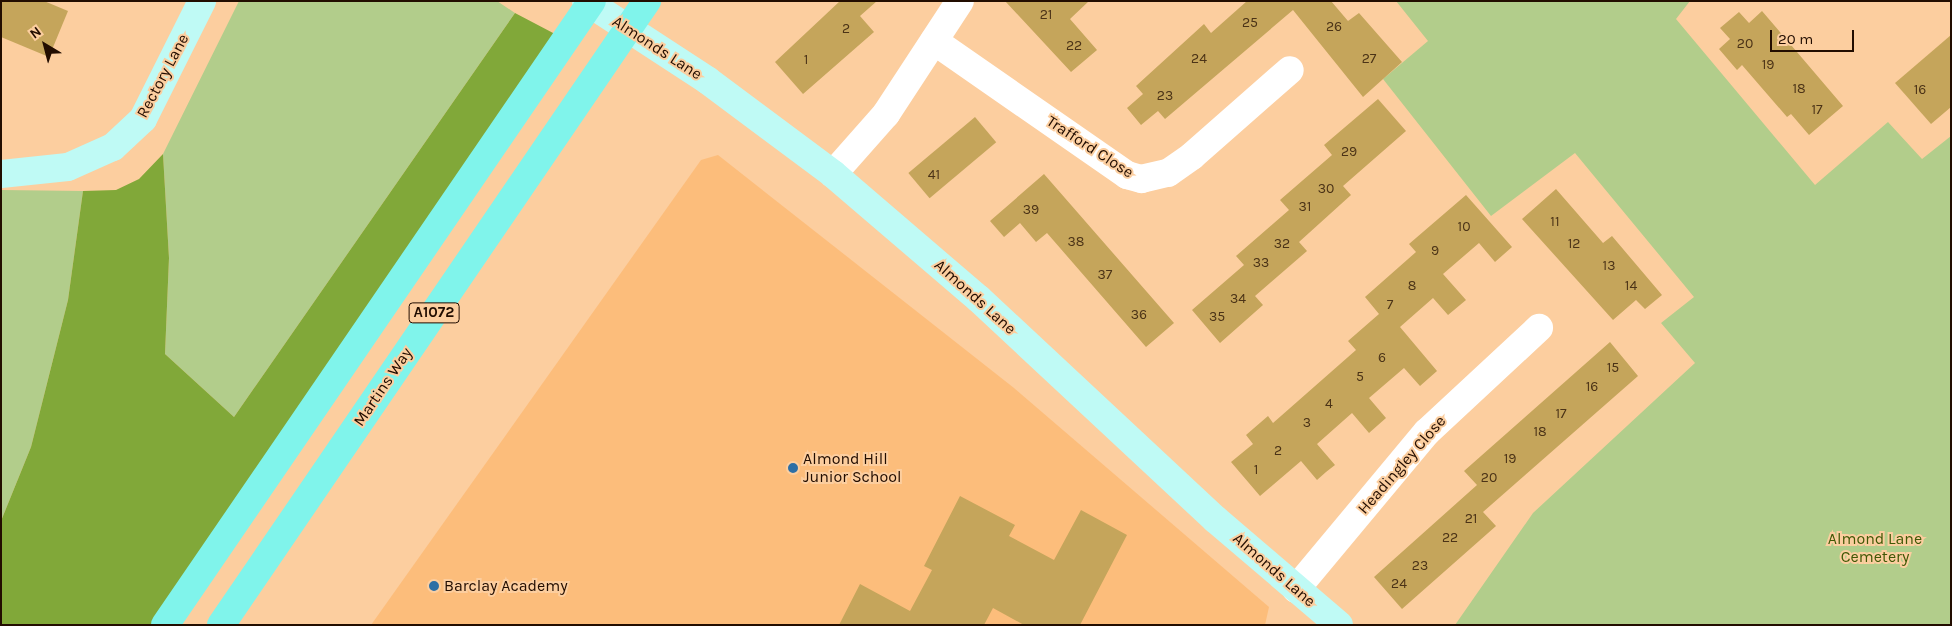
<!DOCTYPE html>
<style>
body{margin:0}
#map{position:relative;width:1952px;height:626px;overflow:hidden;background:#fcce9f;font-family:Karla,sans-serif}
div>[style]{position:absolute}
.built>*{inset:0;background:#fcbd7b}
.green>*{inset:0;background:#b2cd8b}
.forest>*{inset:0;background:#81a839}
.building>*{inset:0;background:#c5a55b;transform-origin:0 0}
.street>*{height:28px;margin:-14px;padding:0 14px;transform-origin:14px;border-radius:14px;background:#fff}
.secondary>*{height:28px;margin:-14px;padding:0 14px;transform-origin:14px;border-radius:14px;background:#bffaf5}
.primary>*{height:28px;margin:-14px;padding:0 14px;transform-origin:14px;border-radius:14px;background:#80f4eb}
.dots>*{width:14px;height:14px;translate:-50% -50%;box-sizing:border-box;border:2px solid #fcce9f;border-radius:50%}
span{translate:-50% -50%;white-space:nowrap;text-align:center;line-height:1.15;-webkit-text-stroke:4px #fcce9f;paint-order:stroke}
.number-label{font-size:14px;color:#4b3317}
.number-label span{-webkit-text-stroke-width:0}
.shield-label span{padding:1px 4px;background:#fcce9f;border:1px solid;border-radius:4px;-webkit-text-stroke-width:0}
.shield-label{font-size:15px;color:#220d00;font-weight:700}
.street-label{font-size:16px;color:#220d00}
.poi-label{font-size:16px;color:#220d00}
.left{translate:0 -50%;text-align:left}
.park-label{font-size:16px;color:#3f5806}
.frame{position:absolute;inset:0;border:2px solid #220d00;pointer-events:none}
.north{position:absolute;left:20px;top:20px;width:50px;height:50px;-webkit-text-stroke:4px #fcce9f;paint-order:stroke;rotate:323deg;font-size:14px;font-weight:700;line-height:20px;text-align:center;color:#220d00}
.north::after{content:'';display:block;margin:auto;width:18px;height:22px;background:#220d00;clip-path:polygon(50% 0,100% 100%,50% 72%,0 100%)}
.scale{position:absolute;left:1770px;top:30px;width:84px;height:22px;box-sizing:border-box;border:2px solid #220d00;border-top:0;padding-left:6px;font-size:15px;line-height:18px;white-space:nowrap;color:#220d00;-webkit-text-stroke:4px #fcce9f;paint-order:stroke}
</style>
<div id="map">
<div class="built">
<i style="clip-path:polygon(718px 155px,1014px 388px,1269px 607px,1265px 625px,371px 625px,701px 160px)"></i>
</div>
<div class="green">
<i style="clip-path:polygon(239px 1px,497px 1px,515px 13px,234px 417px,165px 354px,169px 258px,163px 154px)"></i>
<i style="clip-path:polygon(1396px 1px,1690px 1px,1676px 19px,1815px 185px,1888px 122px,1922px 159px,1951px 136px,1951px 625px,1455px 625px,1533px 513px,1695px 363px,1661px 323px,1694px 297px,1575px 153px,1491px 216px,1383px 79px,1428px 41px)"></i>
<i style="clip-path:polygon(1px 190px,83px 191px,68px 300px,31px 447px,1px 521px)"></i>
</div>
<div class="forest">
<i style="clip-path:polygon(515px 13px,555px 34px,152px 625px,1px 625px,1px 521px,31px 447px,68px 300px,83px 191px,116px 190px,139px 179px,163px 154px,169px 258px,165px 354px,234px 417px)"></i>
</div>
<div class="building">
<i style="clip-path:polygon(1px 1px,44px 1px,68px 11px,49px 57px,1px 37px)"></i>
<i style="clip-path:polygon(840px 1px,877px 1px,860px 16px,874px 32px,803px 94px,775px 62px)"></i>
<i style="clip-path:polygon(1005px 1px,1089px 1px,1070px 19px,1097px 50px,1071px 72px)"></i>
<i style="clip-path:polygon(1247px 1px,1331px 1px,1348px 21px,1359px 13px,1402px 62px,1363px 97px,1293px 10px,1165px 119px,1158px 111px,1141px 125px,1127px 108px,1143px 94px,1136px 86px,1204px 24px,1211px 33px)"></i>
<i style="clip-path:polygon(1762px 11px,1843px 106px,1809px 135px,1791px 114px,1787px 117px,1742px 65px,1737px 70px,1719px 49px,1730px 39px,1720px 28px,1739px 12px,1749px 23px)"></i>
<i style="clip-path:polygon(1951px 35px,1951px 107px,1931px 124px,1895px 83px)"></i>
<i style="clip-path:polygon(1378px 99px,1406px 131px,1343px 186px,1351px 195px,1299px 242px,1307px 251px,1255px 296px,1263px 305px,1220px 343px,1192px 310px,1244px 265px,1236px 256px,1289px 210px,1280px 200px,1332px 155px,1324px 145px)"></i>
<i style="left:975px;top:117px;width:33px;height:87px;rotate:50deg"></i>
<i style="clip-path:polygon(1044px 174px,1174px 323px,1146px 347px,1047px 233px,1036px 242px,1020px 223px,1004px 237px,990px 221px)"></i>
<i style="clip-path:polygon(1556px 189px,1603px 243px,1612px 236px,1662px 295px,1645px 309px,1636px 300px,1613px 320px,1522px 219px)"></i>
<i style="clip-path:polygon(1466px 195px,1512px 247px,1495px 262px,1479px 243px,1443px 274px,1466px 300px,1448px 315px,1433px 298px,1400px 327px,1437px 371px,1420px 386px,1404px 368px,1369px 398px,1386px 418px,1369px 433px,1352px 413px,1317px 444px,1335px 465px,1326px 472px,1317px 480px,1301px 461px,1260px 496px,1231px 462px,1253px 444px,1246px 435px,1268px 416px,1273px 423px,1356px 350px,1348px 341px,1379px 314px,1365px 297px,1416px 252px,1409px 244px)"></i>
<i style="clip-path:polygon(1610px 342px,1638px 376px,1483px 512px,1496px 526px,1402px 609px,1374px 577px,1477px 485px,1464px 471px)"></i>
<i style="clip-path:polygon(960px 496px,1015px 525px,1009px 536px,1054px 560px,1081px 510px,1127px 535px,1080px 625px,1024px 625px,993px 608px,984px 625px,839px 625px,860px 584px,910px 611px,932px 570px,924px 566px)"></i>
</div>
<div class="street">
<i style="left:934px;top:41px;width:235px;rotate:34.8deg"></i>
<i style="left:1127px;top:175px;width:15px;rotate:16deg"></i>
<i style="left:1141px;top:179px;width:28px;rotate:-13deg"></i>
<i style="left:1168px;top:173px;width:29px;rotate:-35deg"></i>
<i style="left:1192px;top:156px;width:130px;rotate:-41.3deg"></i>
<i style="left:833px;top:174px;width:80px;rotate:-48.5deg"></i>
<i style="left:886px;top:114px;width:135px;rotate:-56.8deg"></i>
<i style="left:1296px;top:589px;width:204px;rotate:-50.2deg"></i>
<i style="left:1427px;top:432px;width:153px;rotate:-42.9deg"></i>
</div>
<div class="secondary">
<i style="left:586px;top:1px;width:145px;rotate:33.1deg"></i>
<i style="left:707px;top:80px;width:157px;rotate:36.7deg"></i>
<i style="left:833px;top:174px;width:192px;rotate:40.6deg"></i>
<i style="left:979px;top:299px;width:323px;rotate:43deg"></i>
<i style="left:1215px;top:519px;width:163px;rotate:40.5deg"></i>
<i style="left:1px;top:174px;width:67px;rotate:-6deg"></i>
<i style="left:68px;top:167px;width:49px;rotate:-24deg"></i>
<i style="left:113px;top:147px;width:41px;rotate:-43deg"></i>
<i style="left:143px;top:119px;width:132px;rotate:-63.4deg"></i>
</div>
<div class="primary">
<i style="left:165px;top:625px;width:756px;rotate:-55.62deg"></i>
<i style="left:221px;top:625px;width:756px;rotate:-55.68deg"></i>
</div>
<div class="dots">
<i style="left:793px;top:468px;background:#2d6fa5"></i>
<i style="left:434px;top:586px;background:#2d6fa5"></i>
</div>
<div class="number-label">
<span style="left:1046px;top:15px">21</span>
<span style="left:1250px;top:23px">25</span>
<span style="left:1334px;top:27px">26</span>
<span style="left:846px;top:29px">2</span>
<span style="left:1745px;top:44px">20</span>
<span style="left:1074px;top:46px">22</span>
<span style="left:1199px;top:59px">24</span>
<span style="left:1369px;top:59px">27</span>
<span style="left:806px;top:60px">1</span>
<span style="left:1768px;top:65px">19</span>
<span style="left:1799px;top:89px">18</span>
<span style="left:1920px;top:90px">16</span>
<span style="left:1165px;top:96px">23</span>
<span style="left:1817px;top:110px">17</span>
<span style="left:1349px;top:152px">29</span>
<span style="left:934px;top:175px">41</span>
<span style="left:1326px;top:189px">30</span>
<span style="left:1305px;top:207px">31</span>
<span style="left:1031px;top:210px">39</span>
<span style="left:1555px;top:222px">11</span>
<span style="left:1464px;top:227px">10</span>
<span style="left:1076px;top:242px">38</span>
<span style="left:1282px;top:244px">32</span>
<span style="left:1574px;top:244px">12</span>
<span style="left:1435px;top:251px">9</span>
<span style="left:1261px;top:263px">33</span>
<span style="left:1609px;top:266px">13</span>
<span style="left:1105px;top:275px">37</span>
<span style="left:1412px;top:286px">8</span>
<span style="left:1631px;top:286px">14</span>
<span style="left:1238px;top:299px">34</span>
<span style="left:1390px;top:305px">7</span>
<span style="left:1139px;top:315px">36</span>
<span style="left:1217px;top:317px">35</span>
<span style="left:1382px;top:358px">6</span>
<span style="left:1613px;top:368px">15</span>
<span style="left:1360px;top:377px">5</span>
<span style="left:1592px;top:387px">16</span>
<span style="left:1329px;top:404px">4</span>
<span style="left:1561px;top:414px">17</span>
<span style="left:1307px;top:423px">3</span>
<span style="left:1540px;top:432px">18</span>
<span style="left:1278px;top:451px">2</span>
<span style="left:1510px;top:459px">19</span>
<span style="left:1256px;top:470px">1</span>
<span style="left:1489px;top:478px">20</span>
<span style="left:1471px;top:519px">21</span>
<span style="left:1450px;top:538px">22</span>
<span style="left:1420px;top:566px">23</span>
<span style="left:1399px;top:584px">24</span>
</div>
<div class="shield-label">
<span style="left:434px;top:313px">A1072</span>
</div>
<div class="street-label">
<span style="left:657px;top:48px;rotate:33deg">Almonds Lane</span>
<span style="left:163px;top:76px;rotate:-62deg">Rectory Lane</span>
<span style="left:1090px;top:147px;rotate:33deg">Trafford Close</span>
<span style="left:975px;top:297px;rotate:42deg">Almonds Lane</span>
<span style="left:383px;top:387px;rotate:-56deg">Martins Way</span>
<span style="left:1402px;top:465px;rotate:-49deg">Headingley Close</span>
<span style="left:1274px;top:570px;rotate:41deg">Almonds Lane</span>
</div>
<div class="poi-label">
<span class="left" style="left:803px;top:468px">Almond Hill<br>Junior School</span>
<span class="left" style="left:444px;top:586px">Barclay Academy</span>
</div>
<div class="park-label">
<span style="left:1875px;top:548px">Almond Lane<br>Cemetery</span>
</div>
<div class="frame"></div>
<div class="north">N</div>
<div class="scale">20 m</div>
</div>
